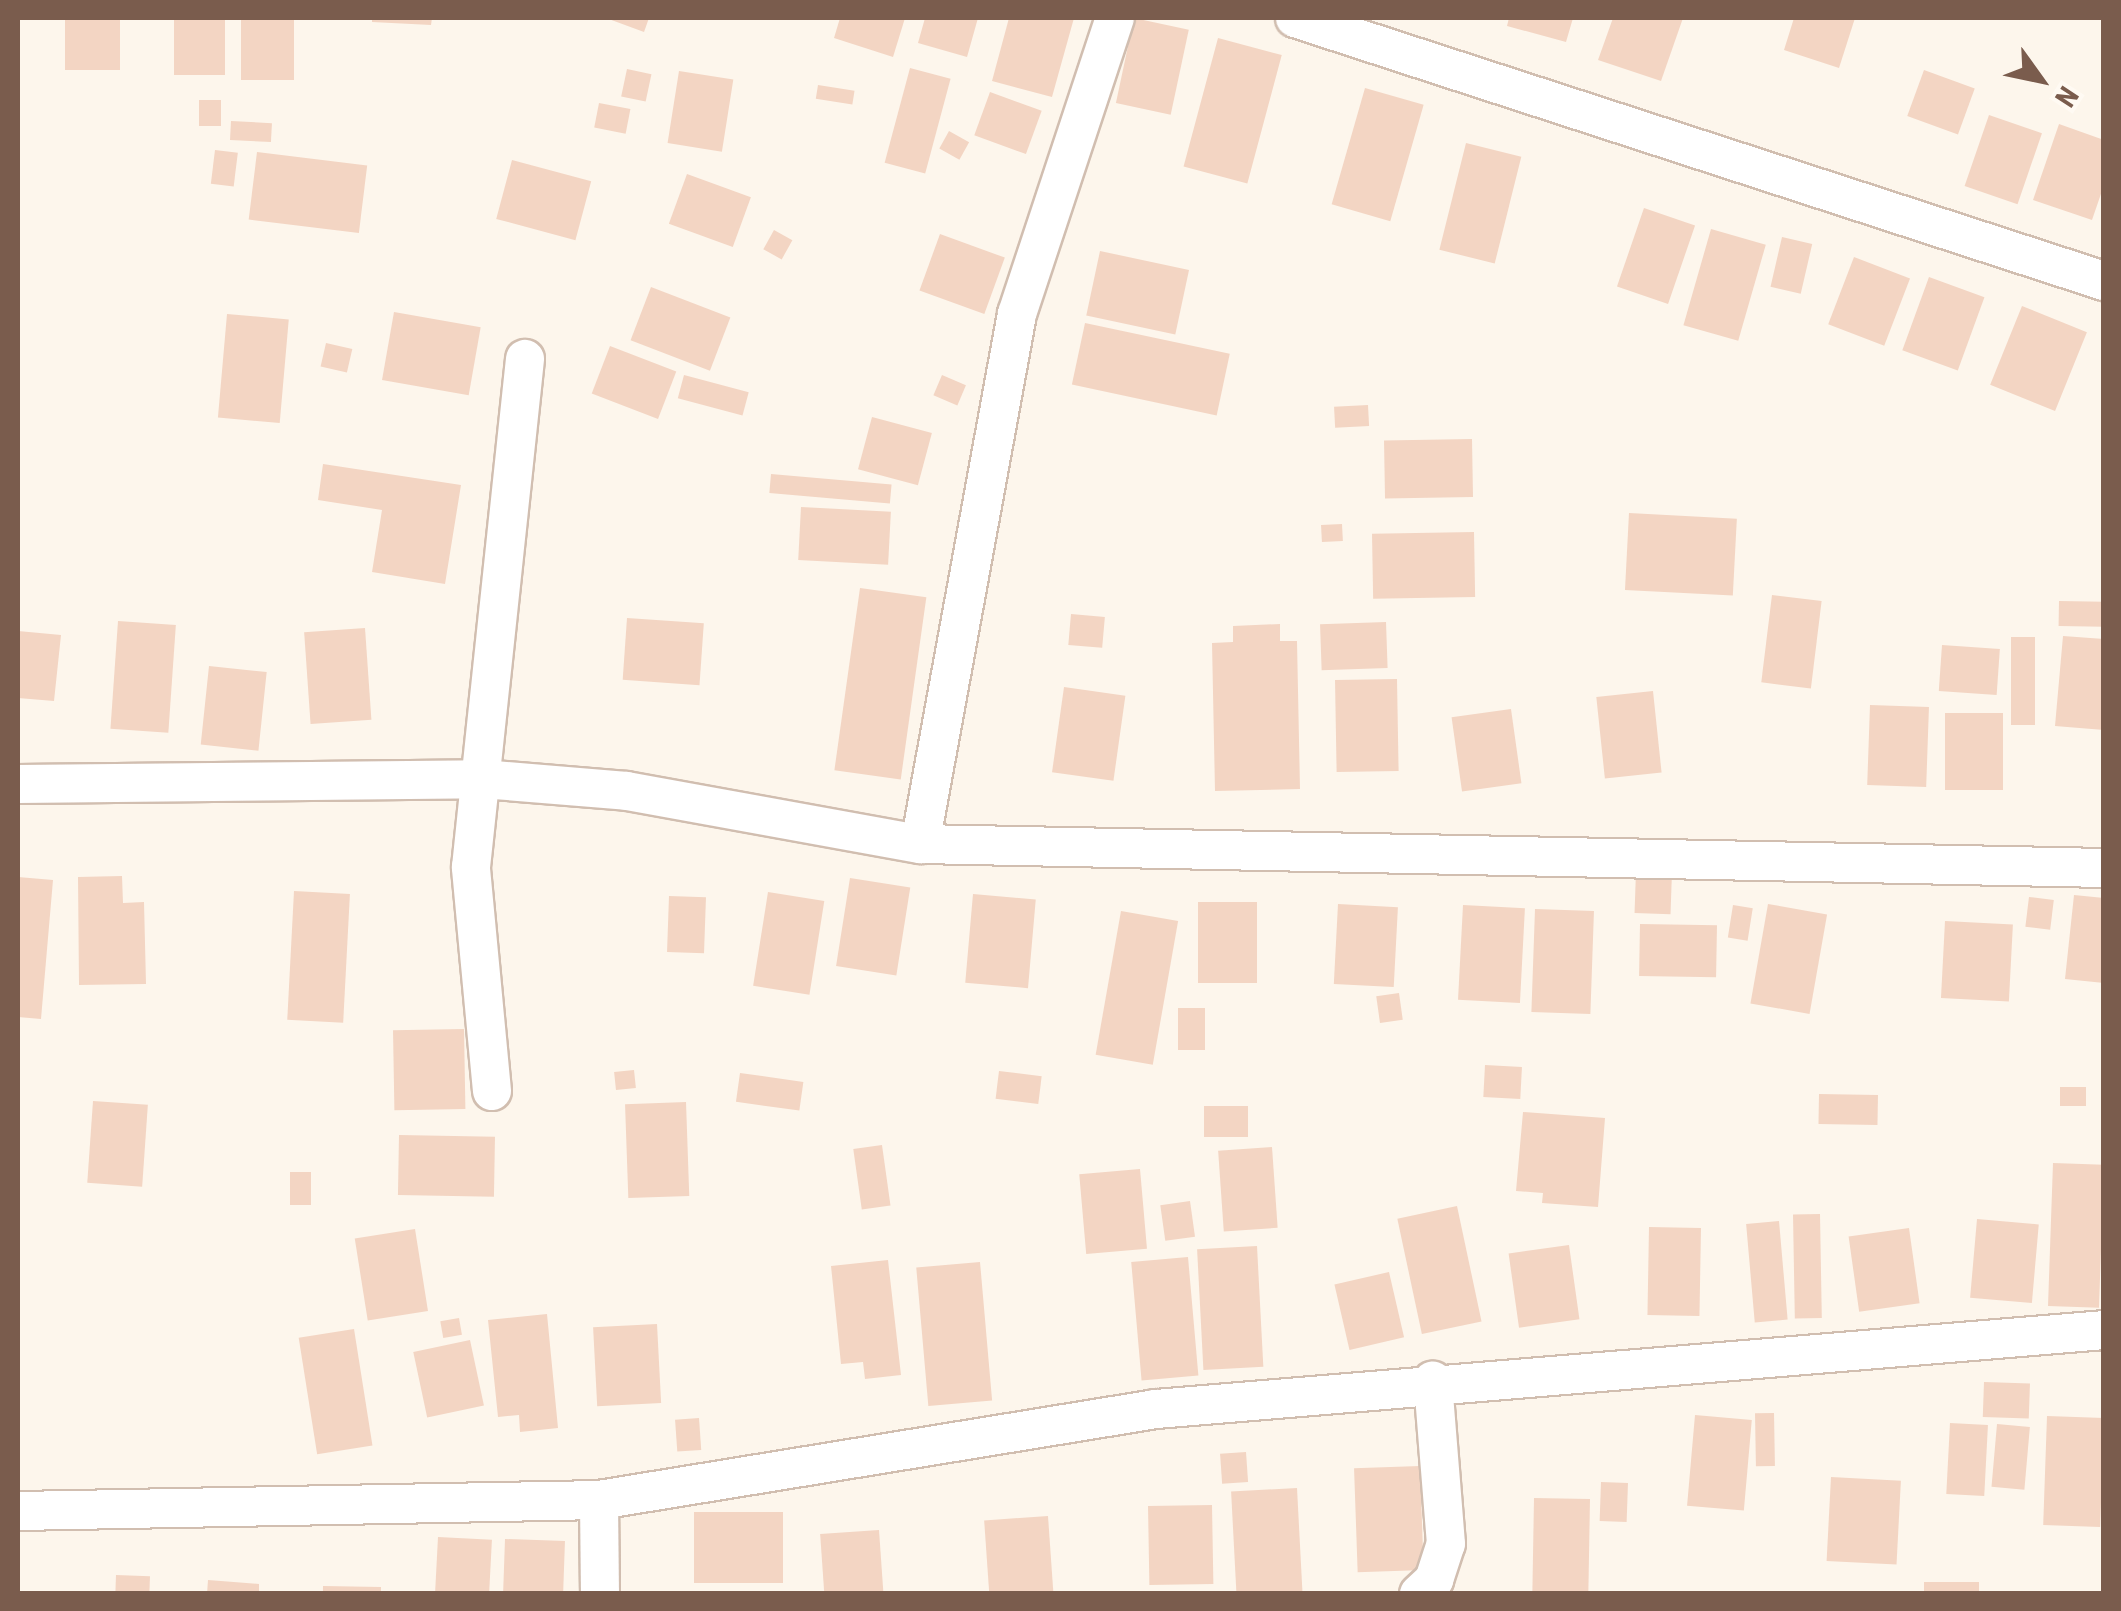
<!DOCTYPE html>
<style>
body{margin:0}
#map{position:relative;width:2121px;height:1611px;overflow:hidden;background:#fdf6ec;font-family:"Roboto Condensed",sans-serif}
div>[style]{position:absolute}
.building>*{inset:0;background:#f3d5c3;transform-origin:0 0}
.roads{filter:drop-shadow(2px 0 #d1beb0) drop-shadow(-2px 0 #d1beb0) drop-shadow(0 2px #d1beb0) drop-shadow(0 -2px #d1beb0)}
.minor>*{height:38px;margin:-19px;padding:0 19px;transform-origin:19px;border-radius:19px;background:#fff}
span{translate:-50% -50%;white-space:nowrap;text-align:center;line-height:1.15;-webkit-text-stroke:8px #fffaf3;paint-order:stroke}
.frame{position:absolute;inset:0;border:20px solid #7a5c4d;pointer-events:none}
.north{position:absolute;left:1991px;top:30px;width:100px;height:100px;-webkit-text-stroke:8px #fffaf3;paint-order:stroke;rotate:123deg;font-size:28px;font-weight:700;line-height:40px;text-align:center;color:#7a5c4d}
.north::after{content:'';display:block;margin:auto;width:35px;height:45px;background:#7a5c4d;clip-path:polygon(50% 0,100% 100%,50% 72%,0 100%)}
</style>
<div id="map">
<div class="building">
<i style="left:65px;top:18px;width:55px;height:52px"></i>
<i style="left:174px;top:18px;width:51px;height:57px"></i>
<i style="left:241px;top:18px;width:53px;height:62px"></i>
<i style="clip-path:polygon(372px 18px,432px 18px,431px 25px,372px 22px)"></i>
<i style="clip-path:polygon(606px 18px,649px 18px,644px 32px)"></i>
<i style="clip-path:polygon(840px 18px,905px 18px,893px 57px,834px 38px)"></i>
<i style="clip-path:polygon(925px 18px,978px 18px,967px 57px,918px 43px)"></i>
<i style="clip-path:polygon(1009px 18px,1074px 18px,1052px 97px,992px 81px)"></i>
<i style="left:1134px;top:18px;width:56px;height:87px;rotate:12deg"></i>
<i style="clip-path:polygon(1509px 18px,1573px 18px,1566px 42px,1507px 26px)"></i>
<i style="clip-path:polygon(1613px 18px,1683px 18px,1661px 81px,1598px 60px)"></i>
<i style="clip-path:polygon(1794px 18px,1855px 18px,1839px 68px,1784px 50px)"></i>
<i style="left:1218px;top:38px;width:66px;height:133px;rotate:15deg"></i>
<i style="left:910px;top:68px;width:42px;height:98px;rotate:15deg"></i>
<i style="left:627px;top:69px;width:25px;height:28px;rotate:12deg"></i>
<i style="left:1924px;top:70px;width:54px;height:49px;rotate:20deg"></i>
<i style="left:679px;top:71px;width:55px;height:73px;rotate:9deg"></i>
<i style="left:818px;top:85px;width:37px;height:14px;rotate:9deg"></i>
<i style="left:1365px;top:88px;width:61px;height:121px;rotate:16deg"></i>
<i style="left:990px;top:92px;width:55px;height:46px;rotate:20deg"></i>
<i style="left:199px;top:100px;width:22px;height:26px"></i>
<i style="left:599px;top:103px;width:32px;height:25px;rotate:11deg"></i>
<i style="left:1989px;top:115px;width:56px;height:75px;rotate:19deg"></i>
<i style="left:231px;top:121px;width:41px;height:19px;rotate:3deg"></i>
<i style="clip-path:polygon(2059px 124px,2104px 140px,2104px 185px,2092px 220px,2033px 200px)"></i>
<i style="left:949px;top:131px;width:23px;height:20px;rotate:29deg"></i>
<i style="left:1466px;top:143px;width:57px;height:110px;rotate:14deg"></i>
<i style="left:215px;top:150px;width:23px;height:34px;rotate:7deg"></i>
<i style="left:257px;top:152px;width:111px;height:68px;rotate:7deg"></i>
<i style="left:512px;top:160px;width:82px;height:61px;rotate:15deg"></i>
<i style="left:687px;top:174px;width:68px;height:53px;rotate:20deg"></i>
<i style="left:1644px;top:208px;width:54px;height:83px;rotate:19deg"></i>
<i style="left:1711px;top:229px;width:57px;height:100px;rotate:16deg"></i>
<i style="left:774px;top:230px;width:21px;height:22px;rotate:29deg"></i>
<i style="left:940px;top:234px;width:69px;height:60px;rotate:20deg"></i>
<i style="left:1782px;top:237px;width:31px;height:51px;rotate:13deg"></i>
<i style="left:1100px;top:251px;width:91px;height:66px;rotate:12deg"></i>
<i style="left:1854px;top:257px;width:60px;height:72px;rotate:21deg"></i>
<i style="left:1929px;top:277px;width:59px;height:78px;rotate:20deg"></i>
<i style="left:651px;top:287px;width:85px;height:57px;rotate:21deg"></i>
<i style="left:2022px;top:306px;width:70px;height:85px;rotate:22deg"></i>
<i style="left:394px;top:312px;width:88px;height:69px;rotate:10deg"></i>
<i style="left:227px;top:314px;width:62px;height:104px;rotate:5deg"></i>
<i style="left:1085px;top:323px;width:148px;height:63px;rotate:12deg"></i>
<i style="left:326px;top:343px;width:27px;height:24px;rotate:13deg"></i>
<i style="left:610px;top:346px;width:71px;height:51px;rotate:21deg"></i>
<i style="left:684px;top:375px;width:67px;height:24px;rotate:15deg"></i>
<i style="left:942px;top:375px;width:26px;height:22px;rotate:23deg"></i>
<i style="left:1368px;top:405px;width:21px;height:34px;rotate:87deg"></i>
<i style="left:872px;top:417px;width:62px;height:54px;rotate:15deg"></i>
<i style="left:1472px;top:439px;width:58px;height:88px;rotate:89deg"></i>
<i style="clip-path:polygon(323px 464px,461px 485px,445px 584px,372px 572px,382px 510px,318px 500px)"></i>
<i style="left:771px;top:474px;width:121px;height:19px;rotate:5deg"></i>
<i style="left:801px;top:507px;width:90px;height:53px;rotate:3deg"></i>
<i style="left:1629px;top:513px;width:108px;height:77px;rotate:3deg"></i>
<i style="left:1342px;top:524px;width:17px;height:21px;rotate:87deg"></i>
<i style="left:1474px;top:532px;width:65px;height:102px;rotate:89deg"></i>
<i style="left:860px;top:588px;width:67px;height:184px;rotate:8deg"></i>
<i style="left:1772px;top:595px;width:50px;height:88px;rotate:7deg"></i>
<i style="left:2059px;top:601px;width:45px;height:25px;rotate:1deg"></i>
<i style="left:1071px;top:614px;width:34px;height:31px;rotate:5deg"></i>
<i style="left:627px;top:618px;width:77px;height:62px;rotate:4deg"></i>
<i style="left:118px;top:621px;width:58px;height:108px;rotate:4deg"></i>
<i style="left:1386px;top:622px;width:46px;height:66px;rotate:88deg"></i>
<i style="clip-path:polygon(1280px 624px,1280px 641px,1297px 641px,1300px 789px,1215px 791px,1212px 643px,1233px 642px,1233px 626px)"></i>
<i style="left:365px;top:628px;width:92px;height:61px;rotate:86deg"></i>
<i style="clip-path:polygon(18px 631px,61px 635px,54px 701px,18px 698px)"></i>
<i style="clip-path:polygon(2063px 636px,2104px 639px,2104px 730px,2055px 726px)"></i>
<i style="left:2011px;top:637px;width:24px;height:88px"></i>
<i style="left:1942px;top:645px;width:58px;height:46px;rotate:4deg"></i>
<i style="left:209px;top:666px;width:58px;height:79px;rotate:6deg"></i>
<i style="left:1397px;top:679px;width:92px;height:62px;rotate:89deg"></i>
<i style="left:1064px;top:687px;width:62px;height:86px;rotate:8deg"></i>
<i style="left:1653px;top:691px;width:82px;height:57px;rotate:84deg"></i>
<i style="left:1870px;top:705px;width:59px;height:80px;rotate:2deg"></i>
<i style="left:1511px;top:709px;width:75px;height:60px;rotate:82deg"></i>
<i style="left:1945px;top:713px;width:58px;height:77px"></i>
<i style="left:1636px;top:871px;width:36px;height:42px;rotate:2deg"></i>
<i style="clip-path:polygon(122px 876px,123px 903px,144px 902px,146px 984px,79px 985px,78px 877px)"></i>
<i style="clip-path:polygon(18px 877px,53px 880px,41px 1019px,18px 1017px)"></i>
<i style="left:850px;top:878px;width:61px;height:89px;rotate:9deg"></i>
<i style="left:294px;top:891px;width:56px;height:129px;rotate:3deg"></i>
<i style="left:768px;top:892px;width:57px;height:95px;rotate:9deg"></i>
<i style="left:973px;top:894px;width:63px;height:89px;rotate:5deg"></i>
<i style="clip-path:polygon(2074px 895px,2104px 898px,2104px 983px,2065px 979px)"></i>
<i style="left:669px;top:896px;width:37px;height:56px;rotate:2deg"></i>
<i style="left:2029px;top:897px;width:25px;height:30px;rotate:7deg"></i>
<i style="left:1198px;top:902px;width:59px;height:81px"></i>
<i style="left:1338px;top:904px;width:60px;height:80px;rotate:3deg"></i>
<i style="left:1768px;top:904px;width:60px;height:101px;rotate:10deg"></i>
<i style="left:1463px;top:905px;width:62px;height:95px;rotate:3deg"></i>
<i style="left:1733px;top:905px;width:20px;height:33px;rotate:9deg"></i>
<i style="left:1535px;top:909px;width:59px;height:103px;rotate:2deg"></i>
<i style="left:1121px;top:911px;width:58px;height:146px;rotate:10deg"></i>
<i style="left:1945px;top:921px;width:68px;height:77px;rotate:3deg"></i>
<i style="left:1640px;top:924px;width:77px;height:52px;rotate:1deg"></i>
<i style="left:1399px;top:993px;width:27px;height:23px;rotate:82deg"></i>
<i style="left:1178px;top:1008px;width:27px;height:42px"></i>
<i style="left:464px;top:1029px;width:80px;height:71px;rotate:89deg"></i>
<i style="left:1485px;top:1065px;width:37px;height:32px;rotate:3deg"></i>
<i style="left:634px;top:1070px;width:18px;height:20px;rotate:84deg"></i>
<i style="left:999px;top:1071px;width:43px;height:28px;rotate:7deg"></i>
<i style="left:740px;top:1073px;width:64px;height:29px;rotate:8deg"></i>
<i style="left:2060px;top:1087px;width:26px;height:19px"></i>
<i style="left:1819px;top:1094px;width:59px;height:30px;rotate:1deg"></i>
<i style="left:93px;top:1101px;width:55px;height:82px;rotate:4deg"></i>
<i style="left:686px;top:1102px;width:94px;height:61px;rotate:88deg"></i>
<i style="left:1204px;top:1106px;width:44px;height:31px"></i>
<i style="clip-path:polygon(1523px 1112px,1605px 1118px,1598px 1207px,1542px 1203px,1543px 1193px,1516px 1191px)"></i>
<i style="left:399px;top:1135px;width:96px;height:60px;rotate:1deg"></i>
<i style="left:882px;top:1145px;width:61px;height:29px;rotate:82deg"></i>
<i style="left:1272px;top:1147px;width:81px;height:54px;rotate:86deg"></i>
<i style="left:2053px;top:1163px;width:51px;height:143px;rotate:2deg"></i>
<i style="left:1140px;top:1169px;width:80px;height:61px;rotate:85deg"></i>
<i style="left:290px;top:1172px;width:21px;height:33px"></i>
<i style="left:1190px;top:1201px;width:36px;height:30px;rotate:82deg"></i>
<i style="left:1457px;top:1206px;width:118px;height:61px;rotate:78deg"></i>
<i style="left:1820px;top:1214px;width:104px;height:27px;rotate:89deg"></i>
<i style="left:1977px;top:1219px;width:62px;height:79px;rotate:5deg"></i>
<i style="left:1779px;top:1221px;width:99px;height:33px;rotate:85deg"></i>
<i style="left:1649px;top:1227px;width:52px;height:88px;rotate:1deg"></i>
<i style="left:1909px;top:1228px;width:76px;height:61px;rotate:82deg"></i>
<i style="left:415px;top:1229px;width:83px;height:61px;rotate:81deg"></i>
<i style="left:1569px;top:1245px;width:75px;height:61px;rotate:82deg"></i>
<i style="left:1257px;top:1246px;width:121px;height:60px;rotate:87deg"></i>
<i style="left:1188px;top:1257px;width:119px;height:57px;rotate:85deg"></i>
<i style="clip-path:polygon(888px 1260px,901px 1375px,865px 1379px,863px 1362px,841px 1364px,831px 1266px)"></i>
<i style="left:980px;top:1262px;width:139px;height:64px;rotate:85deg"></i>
<i style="left:1389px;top:1272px;width:67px;height:56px;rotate:77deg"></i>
<i style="clip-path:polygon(547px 1314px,558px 1428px,520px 1432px,519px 1415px,498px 1417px,488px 1320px)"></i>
<i style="left:459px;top:1318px;width:17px;height:19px;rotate:80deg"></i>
<i style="left:657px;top:1324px;width:79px;height:64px;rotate:87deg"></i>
<i style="left:354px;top:1329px;width:118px;height:56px;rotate:81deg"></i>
<i style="left:470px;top:1340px;width:67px;height:58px;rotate:78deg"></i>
<i style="left:1984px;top:1382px;width:46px;height:35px;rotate:2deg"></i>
<i style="left:1774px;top:1413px;width:53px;height:19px;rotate:89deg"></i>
<i style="left:1695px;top:1415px;width:57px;height:91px;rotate:5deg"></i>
<i style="left:2047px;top:1416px;width:57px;height:109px;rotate:2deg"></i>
<i style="left:699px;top:1418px;width:32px;height:24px;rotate:86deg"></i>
<i style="left:1950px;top:1423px;width:38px;height:71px;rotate:3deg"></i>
<i style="left:1997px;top:1424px;width:33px;height:63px;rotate:5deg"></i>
<i style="left:1246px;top:1452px;width:30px;height:26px;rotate:86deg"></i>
<i style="left:1420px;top:1466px;width:104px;height:66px;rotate:88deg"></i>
<i style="left:1831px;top:1477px;width:70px;height:84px;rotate:3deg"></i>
<i style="left:1601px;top:1482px;width:27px;height:39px;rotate:2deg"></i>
<i style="left:1297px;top:1488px;width:106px;height:66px;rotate:87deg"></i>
<i style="left:1534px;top:1498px;width:56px;height:96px;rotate:1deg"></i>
<i style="left:1212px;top:1505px;width:79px;height:64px;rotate:89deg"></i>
<i style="left:783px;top:1512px;width:71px;height:89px;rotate:90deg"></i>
<i style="left:1048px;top:1516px;width:78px;height:64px;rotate:86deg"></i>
<i style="left:879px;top:1530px;width:64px;height:59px;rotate:86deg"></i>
<i style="left:438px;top:1537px;width:54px;height:57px;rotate:3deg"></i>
<i style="left:505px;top:1539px;width:60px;height:55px;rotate:2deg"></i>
<i style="left:116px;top:1575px;width:34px;height:19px;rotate:2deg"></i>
<i style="clip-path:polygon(208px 1580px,259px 1584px,259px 1594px,207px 1594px)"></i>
<i style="left:1979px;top:1582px;width:12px;height:55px;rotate:90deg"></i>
<i style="left:323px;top:1586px;width:58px;height:8px;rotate:1deg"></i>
</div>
<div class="roads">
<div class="minor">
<i style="left:1295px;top:18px;width:851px;rotate:18.01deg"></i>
<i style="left:18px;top:784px;width:464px;rotate:-0.6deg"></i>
<i style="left:482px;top:779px;width:145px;rotate:4.7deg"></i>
<i style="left:627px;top:791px;width:298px;rotate:10.3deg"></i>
<i style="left:920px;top:844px;width:1184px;rotate:1.16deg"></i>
<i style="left:920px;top:844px;width:539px;rotate:-79.63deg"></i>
<i style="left:1017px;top:314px;width:312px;rotate:-71.7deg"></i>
<i style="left:492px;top:1091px;width:225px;rotate:-95.4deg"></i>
<i style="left:471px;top:867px;width:511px;rotate:-83.93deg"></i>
<i style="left:599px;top:1500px;width:94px;rotate:89.4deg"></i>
<i style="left:18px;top:1511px;width:581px;rotate:-1.08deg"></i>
<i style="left:599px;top:1500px;width:564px;rotate:-9.28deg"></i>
<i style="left:1156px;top:1409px;width:951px;rotate:-4.76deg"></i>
<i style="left:1419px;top:1594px;width:21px;rotate:-43deg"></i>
<i style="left:1434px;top:1580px;width:38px;rotate:-72deg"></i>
<i style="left:1446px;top:1544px;width:164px;rotate:-94.6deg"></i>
</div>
</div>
<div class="frame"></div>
<div class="north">N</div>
</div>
